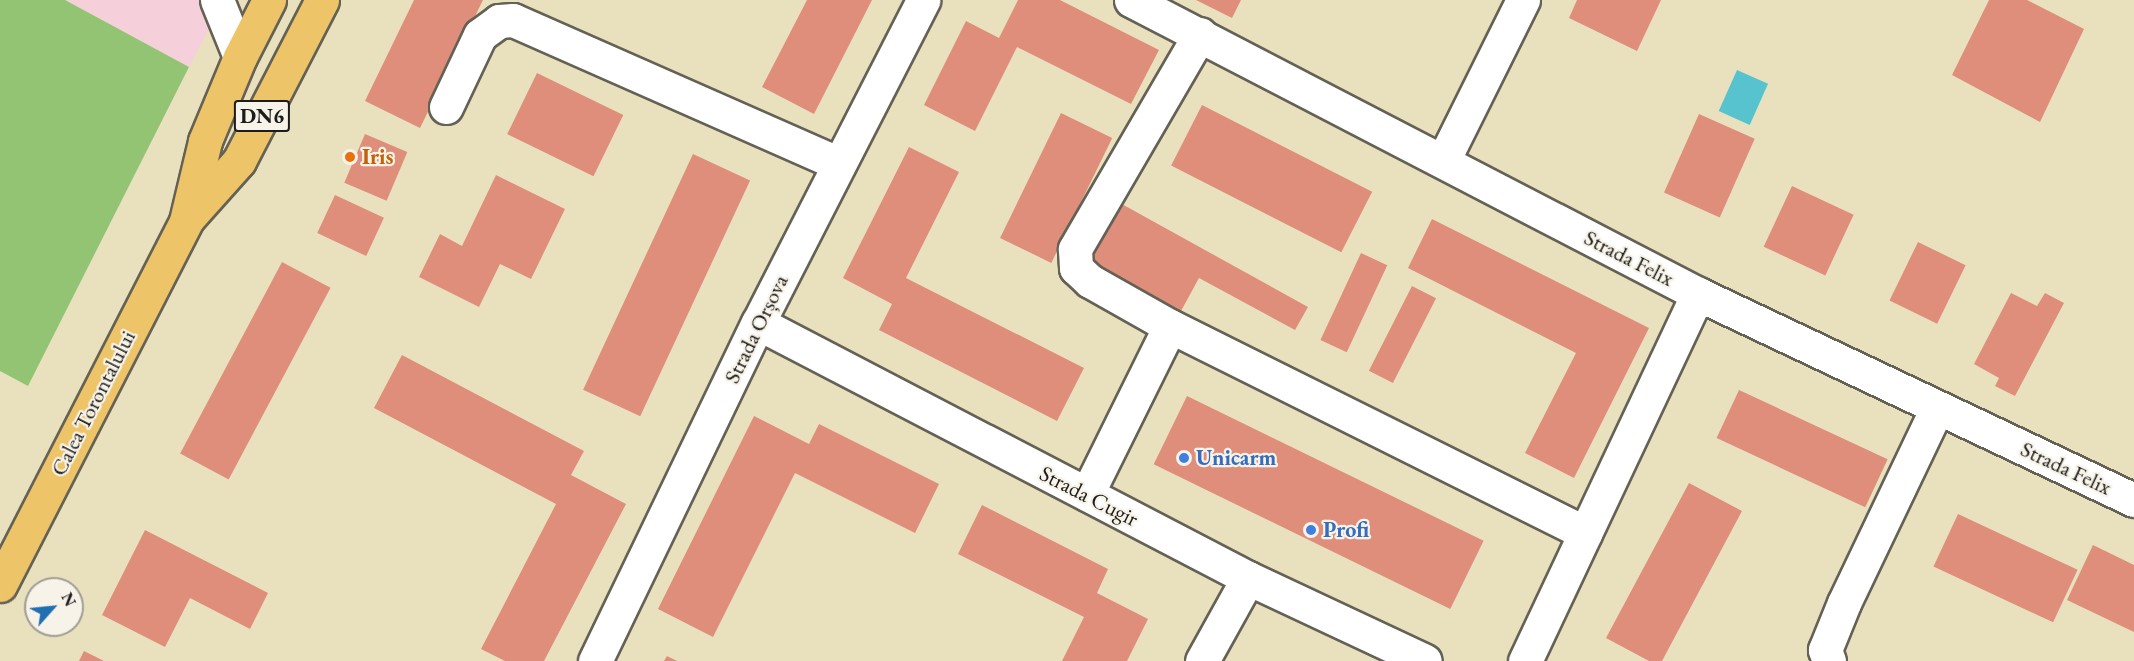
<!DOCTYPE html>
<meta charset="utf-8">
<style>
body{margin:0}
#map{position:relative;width:2134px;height:661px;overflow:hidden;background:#e9e1be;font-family:"EB Garamond",serif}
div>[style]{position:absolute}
.built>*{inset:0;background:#f5cfd9}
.green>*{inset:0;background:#93c473}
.water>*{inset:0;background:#56c3ce;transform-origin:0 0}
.building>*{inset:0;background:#df8e7b;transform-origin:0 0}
.roads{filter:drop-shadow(2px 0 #646155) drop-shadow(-2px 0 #646155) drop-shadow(0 2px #646155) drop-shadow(0 -2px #646155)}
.minor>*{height:33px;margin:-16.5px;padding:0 16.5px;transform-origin:16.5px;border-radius:16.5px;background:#fff}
.major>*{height:33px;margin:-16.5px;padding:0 16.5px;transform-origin:16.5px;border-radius:16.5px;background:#eec469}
.dots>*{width:16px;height:16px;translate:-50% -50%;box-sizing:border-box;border:3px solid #f7f3e8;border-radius:50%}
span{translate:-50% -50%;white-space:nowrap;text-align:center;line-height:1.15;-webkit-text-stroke:4.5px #f7f3e8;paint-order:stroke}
.shield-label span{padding:2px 4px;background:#f7f3e8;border:2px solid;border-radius:4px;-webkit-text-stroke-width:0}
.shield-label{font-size:21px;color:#1c1c1c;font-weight:700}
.food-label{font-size:22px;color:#c56008;font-weight:700}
.left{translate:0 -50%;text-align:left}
.street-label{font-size:22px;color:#1c1c1c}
.shop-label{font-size:22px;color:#366cbe;font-weight:700}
.north{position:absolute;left:24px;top:577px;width:60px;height:60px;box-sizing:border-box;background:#f7f3e8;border:2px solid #9f9d96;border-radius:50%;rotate:63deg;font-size:16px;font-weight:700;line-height:24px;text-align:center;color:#1c1c1c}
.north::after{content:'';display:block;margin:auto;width:21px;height:27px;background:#1f6fb2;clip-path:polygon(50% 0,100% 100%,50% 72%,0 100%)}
</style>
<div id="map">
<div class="built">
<i style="clip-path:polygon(65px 0,224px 0,189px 67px)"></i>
</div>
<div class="green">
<i style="clip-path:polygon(0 0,65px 0,189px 67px,28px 386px,0 371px)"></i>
</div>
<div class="water">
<i style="left:1737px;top:70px;width:34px;height:45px;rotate:24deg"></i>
</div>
<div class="building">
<i style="clip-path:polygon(414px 0,483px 0,420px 128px,365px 101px)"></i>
<i style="clip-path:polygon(807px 0,872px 0,814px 114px,762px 87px)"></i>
<i style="clip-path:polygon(1018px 0,1060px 0,1159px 50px,1131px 104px,1017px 47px,975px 131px,924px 105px,966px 21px,999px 38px)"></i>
<i style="clip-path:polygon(1196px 0,1241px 0,1232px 18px)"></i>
<i style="clip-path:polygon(1577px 0,1661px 0,1637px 51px,1569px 18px)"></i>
<i style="clip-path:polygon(1989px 0,2027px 0,2084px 29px,2040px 122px,1952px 75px)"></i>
<i style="left:537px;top:73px;width:96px;height:68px;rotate:26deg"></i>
<i style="left:1202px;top:105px;width:191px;height:68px;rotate:27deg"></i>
<i style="left:1061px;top:113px;width:57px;height:139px;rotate:26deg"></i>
<i style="left:1699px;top:114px;width:61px;height:86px;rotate:24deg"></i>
<i style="left:365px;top:134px;width:46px;height:53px;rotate:23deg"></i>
<i style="clip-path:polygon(909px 147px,959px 172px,906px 278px,1084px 368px,1057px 421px,879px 330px,892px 304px,843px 278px)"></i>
<i style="left:693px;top:154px;width:63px;height:260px;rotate:25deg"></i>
<i style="clip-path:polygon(496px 175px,565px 209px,531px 279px,500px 264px,479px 307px,419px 277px,440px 234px,462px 246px)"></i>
<i style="left:1792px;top:186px;width:68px;height:67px;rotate:25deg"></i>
<i style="left:335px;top:195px;width:54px;height:42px;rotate:25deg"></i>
<i style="clip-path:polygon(1120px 203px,1308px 307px,1295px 330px,1199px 278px,1181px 311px,1089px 261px)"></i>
<i style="clip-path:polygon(1432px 219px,1649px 328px,1574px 478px,1525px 453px,1576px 353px,1408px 268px)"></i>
<i style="left:1918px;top:242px;width:53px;height:65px;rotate:26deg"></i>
<i style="left:1361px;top:253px;width:29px;height:96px;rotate:25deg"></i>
<i style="left:282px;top:262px;width:55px;height:217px;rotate:28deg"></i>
<i style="left:1412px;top:286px;width:27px;height:95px;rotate:27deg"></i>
<i style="clip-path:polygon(2011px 293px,2037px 306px,2045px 293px,2064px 303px,2015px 396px,1995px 386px,1999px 378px,1974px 364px)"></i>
<i style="clip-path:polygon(402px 355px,584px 451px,571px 475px,626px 504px,544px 661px,505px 661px,481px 649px,556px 504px,374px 408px)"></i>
<i style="left:1739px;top:390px;width:164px;height:53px;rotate:25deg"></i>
<i style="left:1187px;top:396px;width:330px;height:76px;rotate:26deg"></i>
<i style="clip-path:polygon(754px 416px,809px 444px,819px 424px,939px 484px,915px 533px,795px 473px,713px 637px,658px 609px)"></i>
<i style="clip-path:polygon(1689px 483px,1742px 511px,1662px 661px,1649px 661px,1606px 638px)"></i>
<i style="clip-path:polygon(982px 505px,1108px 569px,1097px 593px,1148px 619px,1127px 661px,1062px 661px,1084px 617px,958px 554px)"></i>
<i style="left:1958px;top:514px;width:132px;height:58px;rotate:25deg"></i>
<i style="clip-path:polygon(145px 530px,268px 593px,250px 629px,190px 598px,165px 647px,102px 615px)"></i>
<i style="clip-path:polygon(2093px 545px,2134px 565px,2134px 632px,2067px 600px)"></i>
<i style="clip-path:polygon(84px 651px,104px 661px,79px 661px)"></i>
<i style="clip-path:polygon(667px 656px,677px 661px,664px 661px)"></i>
</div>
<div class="roads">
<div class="minor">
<i style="left:217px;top:0;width:61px;rotate:68deg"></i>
<i style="left:1131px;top:0;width:639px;rotate:27.41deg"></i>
<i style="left:1698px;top:294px;width:482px;rotate:25.3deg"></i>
<i style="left:1200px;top:34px;width:249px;rotate:120.2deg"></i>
<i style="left:1075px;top:249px;width:19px;rotate:87deg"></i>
<i style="left:1076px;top:268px;width:19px;rotate:43deg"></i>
<i style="left:1090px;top:281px;width:92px;rotate:29.4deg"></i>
<i style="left:1170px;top:326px;width:464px;rotate:26.5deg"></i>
<i style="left:446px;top:107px;width:80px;rotate:-64.7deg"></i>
<i style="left:480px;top:35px;width:24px;rotate:-36deg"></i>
<i style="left:499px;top:21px;width:14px;rotate:-4deg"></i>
<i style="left:513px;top:20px;width:356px;rotate:23.8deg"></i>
<i style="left:1443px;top:161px;width:180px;rotate:-63.6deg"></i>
<i style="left:758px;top:323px;width:552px;rotate:27.49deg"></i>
<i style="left:1248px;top:578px;width:195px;rotate:25.1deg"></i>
<i style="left:1087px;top:494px;width:187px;rotate:-63.7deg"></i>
<i style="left:595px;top:661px;width:375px;rotate:-64.3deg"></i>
<i style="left:758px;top:323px;width:363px;rotate:-62.9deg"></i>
<i style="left:1202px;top:661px;width:95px;rotate:-61deg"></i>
<i style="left:1525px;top:661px;width:406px;rotate:-64.8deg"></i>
<i style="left:1829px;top:661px;width:12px;rotate:-110deg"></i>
<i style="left:1825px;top:650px;width:51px;rotate:-68deg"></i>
<i style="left:1844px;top:603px;width:216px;rotate:-64.5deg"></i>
</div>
<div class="major">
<i style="left:189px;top:217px;width:75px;rotate:-48.2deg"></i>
<i style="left:239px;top:161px;width:181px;rotate:-62.7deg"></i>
<i style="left:0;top:585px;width:409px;rotate:-62.9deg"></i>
<i style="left:186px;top:221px;width:82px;rotate:-76.6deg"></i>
<i style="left:205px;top:141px;width:91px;rotate:-67.4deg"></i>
<i style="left:240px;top:57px;width:64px;rotate:-63deg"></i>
</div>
</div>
<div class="dots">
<i style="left:350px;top:157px;background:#e8710a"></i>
<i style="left:1184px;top:458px;background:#3f7fe0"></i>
<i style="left:1311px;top:530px;background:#3f7fe0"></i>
</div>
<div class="shield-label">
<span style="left:262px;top:116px">DN6</span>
</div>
<div class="food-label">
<span class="left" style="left:362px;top:157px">Iris</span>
</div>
<div class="street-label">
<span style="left:1629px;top:258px;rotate:27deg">Strada Felix</span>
<span style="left:756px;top:329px;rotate:-64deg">Strada Orșova</span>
<span style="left:93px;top:403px;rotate:-63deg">Calea Torontalului</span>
<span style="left:2066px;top:468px;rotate:25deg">Strada Felix</span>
<span style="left:1089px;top:496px;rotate:27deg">Strada Cugir</span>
</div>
<div class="shop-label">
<span class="left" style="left:1196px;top:458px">Unicarm</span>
<span class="left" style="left:1323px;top:530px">Profi</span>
</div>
<div class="north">N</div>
</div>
